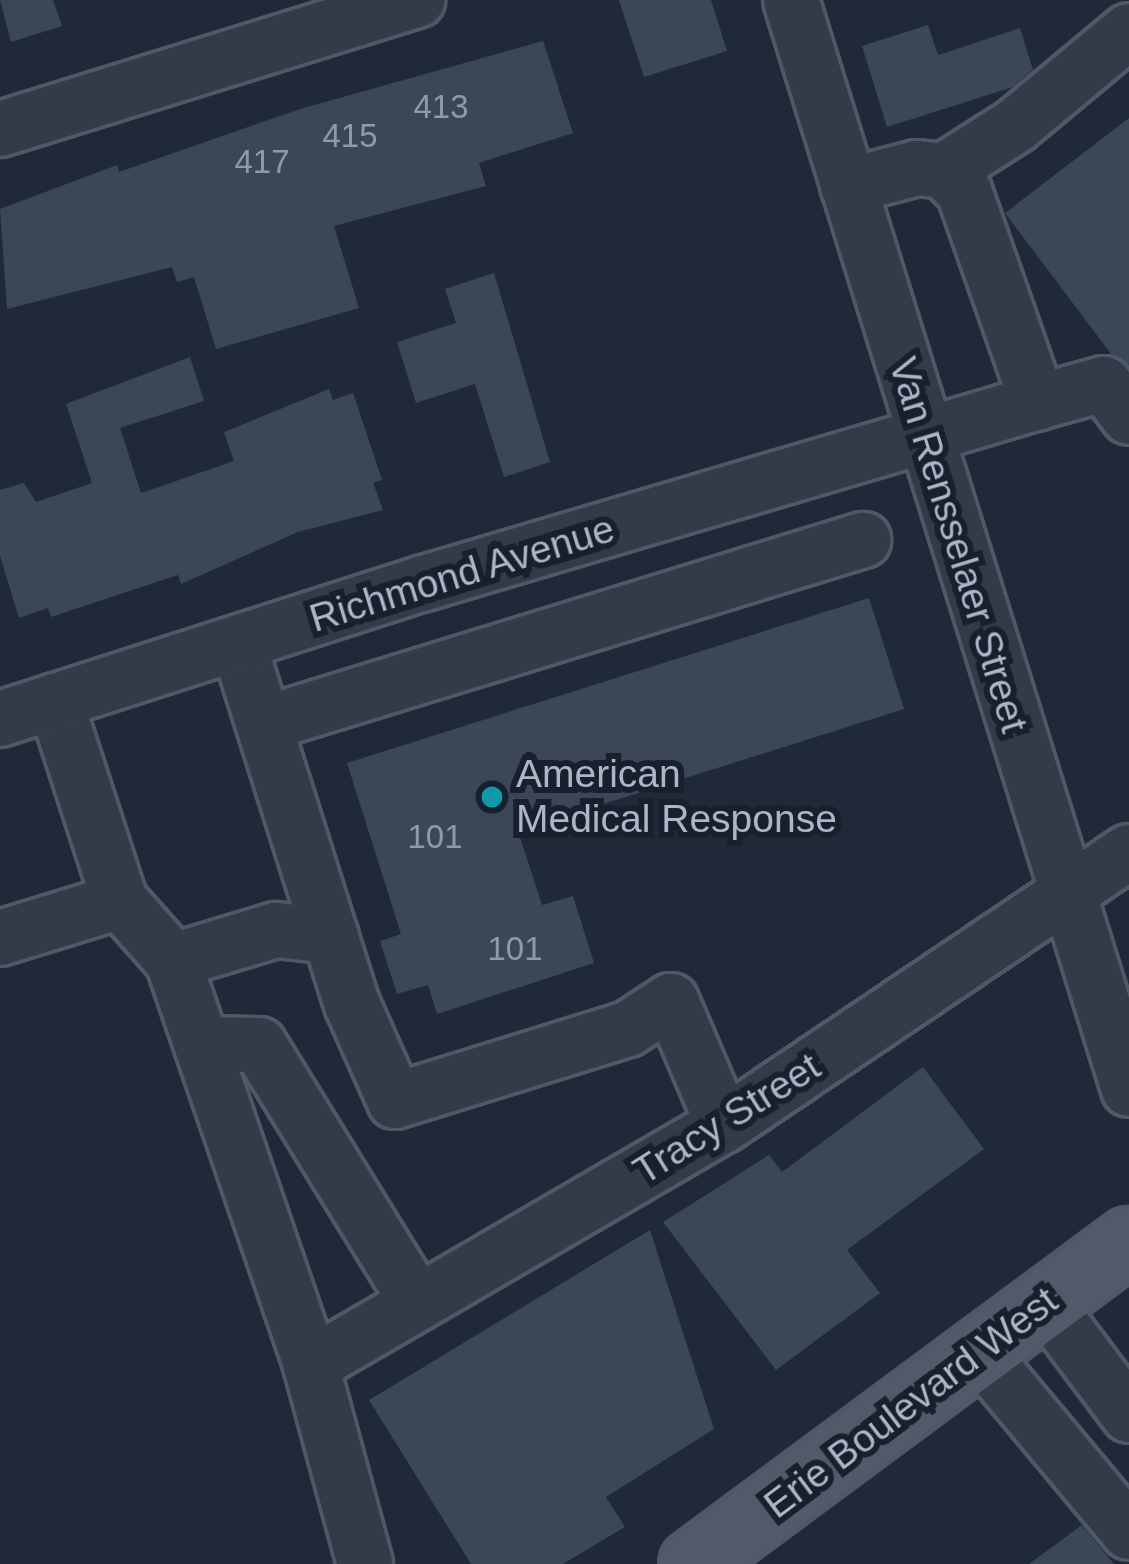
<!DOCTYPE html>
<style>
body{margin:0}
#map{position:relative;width:1129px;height:1564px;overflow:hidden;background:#1f2938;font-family:Helvetica,sans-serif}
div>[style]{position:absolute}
.building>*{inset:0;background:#3b4659}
.roads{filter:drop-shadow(3px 0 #505867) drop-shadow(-3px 0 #505867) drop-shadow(0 3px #505867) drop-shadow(0 -3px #505867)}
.minor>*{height:54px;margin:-27px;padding:0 27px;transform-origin:27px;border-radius:27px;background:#333b49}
.major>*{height:66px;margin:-33px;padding:0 33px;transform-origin:33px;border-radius:33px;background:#505a69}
.dots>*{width:33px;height:33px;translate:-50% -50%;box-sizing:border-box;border:6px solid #18202d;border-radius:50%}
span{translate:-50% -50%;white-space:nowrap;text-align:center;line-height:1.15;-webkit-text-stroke:12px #18202d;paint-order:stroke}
.number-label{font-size:33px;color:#9099ab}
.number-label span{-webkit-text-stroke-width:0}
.street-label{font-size:39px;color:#adb5c6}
.poi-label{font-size:39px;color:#adb5c6}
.left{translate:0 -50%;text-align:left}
</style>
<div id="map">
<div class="building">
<i style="clip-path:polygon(0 0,53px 0,62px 26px,11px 42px)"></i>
<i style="clip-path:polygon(619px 0,711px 0,727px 51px,644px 77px)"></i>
<i style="clip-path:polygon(928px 25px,938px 55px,1020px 28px,1033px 70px,1013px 87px,887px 127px,862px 46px)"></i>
<i style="clip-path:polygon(543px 41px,573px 133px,479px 163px,486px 186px,334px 226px,359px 308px,216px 349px,194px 277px,177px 282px,172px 267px,7px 309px,0 209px,117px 165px,119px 172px,300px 109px)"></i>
<i style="clip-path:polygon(1129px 118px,1129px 365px,1111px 354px,1005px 213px)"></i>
<i style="clip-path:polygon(494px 273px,550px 462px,504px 477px,475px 384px,416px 403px,397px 342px,456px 323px,445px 289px)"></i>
<i style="clip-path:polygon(190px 357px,204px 401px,120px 428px,141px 493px,234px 461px,224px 432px,329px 389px,333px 400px,353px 393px,382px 480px,373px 483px,383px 510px,298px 532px,181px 584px,178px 575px,51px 617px,48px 608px,19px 618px,0 556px,0 490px,24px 483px,36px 502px,92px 483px,66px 404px)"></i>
<i style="clip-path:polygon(869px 598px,904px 709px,518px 831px,542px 905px,573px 896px,594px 963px,437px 1014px,428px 985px,397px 994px,380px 941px,401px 934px,347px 763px)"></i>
<i style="clip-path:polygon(923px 1067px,984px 1149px,847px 1250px,880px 1293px,776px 1370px,663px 1222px,769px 1155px,782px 1172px)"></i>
<i style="clip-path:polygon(650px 1230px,714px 1429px,606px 1497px,625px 1527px,563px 1564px,471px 1564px,369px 1400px)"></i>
<i style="clip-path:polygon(1082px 1525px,1114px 1564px,1029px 1564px)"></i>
</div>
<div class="roads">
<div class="minor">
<i style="left:791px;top:0;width:1140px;rotate:72.76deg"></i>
<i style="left:0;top:129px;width:437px;rotate:-17.2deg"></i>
<i style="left:944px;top:171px;width:84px;rotate:-32.4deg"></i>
<i style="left:1015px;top:126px;width:148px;rotate:-39.8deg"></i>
<i style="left:848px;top:186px;width:71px;rotate:-14.6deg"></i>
<i style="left:917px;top:168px;width:27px;rotate:6deg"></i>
<i style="left:944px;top:171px;width:28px;rotate:45deg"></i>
<i style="left:964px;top:191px;width:224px;rotate:70.7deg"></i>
<i style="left:238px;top:643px;width:379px;rotate:72.5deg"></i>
<i style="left:352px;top:1004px;width:106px;rotate:66.1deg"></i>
<i style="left:395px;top:1101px;width:244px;rotate:-17.2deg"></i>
<i style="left:628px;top:1029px;width:51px;rotate:-33.1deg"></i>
<i style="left:671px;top:1001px;width:135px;rotate:66.9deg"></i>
<i style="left:55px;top:701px;width:210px;rotate:72deg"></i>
<i style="left:120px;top:901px;width:80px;rotate:48.5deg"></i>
<i style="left:173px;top:961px;width:427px;rotate:71.1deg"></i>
<i style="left:311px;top:1365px;width:206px;rotate:74.8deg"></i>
<i style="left:0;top:719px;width:442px;rotate:-17.8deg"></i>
<i style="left:421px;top:584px;width:643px;rotate:-16.43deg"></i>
<i style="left:1038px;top:402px;width:68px;rotate:-15.3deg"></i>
<i style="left:1104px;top:384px;width:41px;rotate:52.9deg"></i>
<i style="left:264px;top:724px;width:627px;rotate:-17.08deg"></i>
<i style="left:0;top:938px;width:126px;rotate:-17.1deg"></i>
<i style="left:173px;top:961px;width:108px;rotate:-16.8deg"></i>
<i style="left:276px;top:930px;width:55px;rotate:6.2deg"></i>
<i style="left:202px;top:1044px;width:57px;rotate:1deg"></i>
<i style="left:259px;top:1045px;width:303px;rotate:58.4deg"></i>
<i style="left:1045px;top:1303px;width:140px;rotate:53.1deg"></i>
<i style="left:979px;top:1352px;width:234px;rotate:50.2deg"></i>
<i style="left:311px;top:1365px;width:478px;rotate:-30.2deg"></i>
<i style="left:724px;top:1125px;width:488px;rotate:-34deg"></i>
</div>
<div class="major">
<i style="left:693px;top:1564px;width:543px;rotate:-36.53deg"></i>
</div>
</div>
<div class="dots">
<i style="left:492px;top:797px;background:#0f9aa8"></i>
</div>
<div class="number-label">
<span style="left:441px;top:107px">413</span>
<span style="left:350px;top:136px">415</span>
<span style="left:262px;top:162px">417</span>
<span style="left:435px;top:837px">101</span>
<span style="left:515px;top:949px">101</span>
</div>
<div class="street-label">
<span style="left:958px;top:545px;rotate:73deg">Van Rensselaer Street</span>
<span style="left:462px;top:574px;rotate:-17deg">Richmond Avenue</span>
<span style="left:727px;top:1119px;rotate:-32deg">Tracy Street</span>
<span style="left:911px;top:1403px;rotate:-37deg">Erie Boulevard West</span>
</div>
<div class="poi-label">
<span class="left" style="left:516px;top:797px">American<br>Medical Response</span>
</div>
</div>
